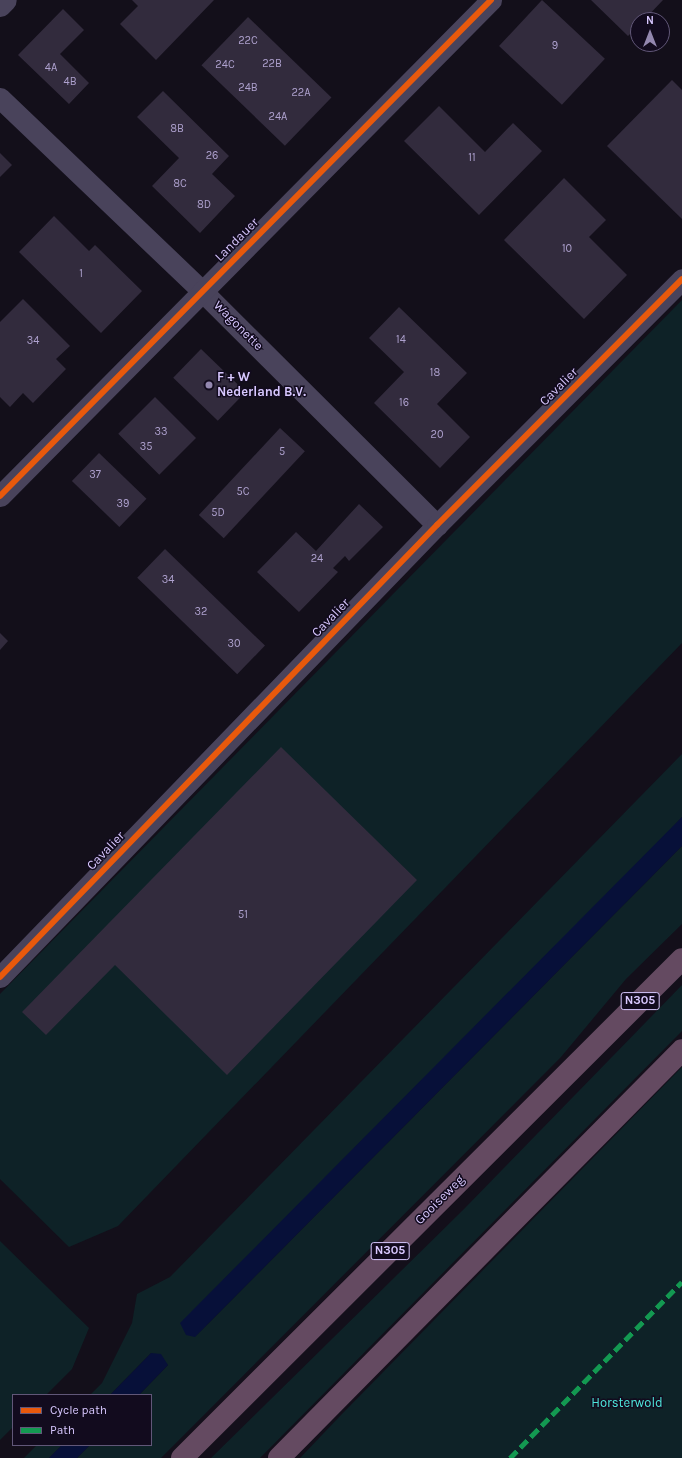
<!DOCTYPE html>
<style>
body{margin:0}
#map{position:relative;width:682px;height:1458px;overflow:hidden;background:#130f1a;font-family:Karla,sans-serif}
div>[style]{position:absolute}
.green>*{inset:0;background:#0e2227}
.water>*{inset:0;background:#071039}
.building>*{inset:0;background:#322b3d;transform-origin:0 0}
.street>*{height:21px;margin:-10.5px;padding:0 10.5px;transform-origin:10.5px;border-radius:10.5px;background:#49435b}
.highway>*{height:22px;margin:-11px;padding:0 11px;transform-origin:11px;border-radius:11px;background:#644a61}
.quiet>*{height:5px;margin-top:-2.5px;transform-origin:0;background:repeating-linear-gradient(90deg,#139951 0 10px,transparent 0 15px)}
.cycleway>*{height:6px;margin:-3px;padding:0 3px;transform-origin:3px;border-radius:3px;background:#e8590c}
.dots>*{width:11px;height:11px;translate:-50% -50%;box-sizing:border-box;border:2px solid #120b1e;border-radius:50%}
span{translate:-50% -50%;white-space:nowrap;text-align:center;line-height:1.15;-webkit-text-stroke:3px #120b1e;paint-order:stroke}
.number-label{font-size:11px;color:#aea1ce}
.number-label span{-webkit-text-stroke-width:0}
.shield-label span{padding:1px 3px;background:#120b1e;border:1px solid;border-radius:3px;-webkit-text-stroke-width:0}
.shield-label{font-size:12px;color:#d8c8ff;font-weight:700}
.street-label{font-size:13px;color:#d8c8ff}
.poi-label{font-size:13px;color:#d8c8ff;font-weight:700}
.left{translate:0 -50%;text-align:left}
.park-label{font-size:13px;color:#4de6db}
.legend{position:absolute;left:12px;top:1394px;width:140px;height:52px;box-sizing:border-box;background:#120b1e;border:1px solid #615778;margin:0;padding:5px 7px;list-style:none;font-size:12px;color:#d8c8ff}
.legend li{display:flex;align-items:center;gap:8px;height:20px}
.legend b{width:20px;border:1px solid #615778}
.north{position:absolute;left:630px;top:12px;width:40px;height:40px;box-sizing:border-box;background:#120b1e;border:1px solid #615778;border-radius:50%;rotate:0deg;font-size:11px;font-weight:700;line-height:16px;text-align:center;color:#d8c8ff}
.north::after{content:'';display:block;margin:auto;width:14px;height:18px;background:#9387af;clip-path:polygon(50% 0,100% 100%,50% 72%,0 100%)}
</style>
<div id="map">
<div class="green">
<i style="clip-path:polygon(682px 300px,682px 643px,118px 1226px,69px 1247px,0 1179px,0 994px)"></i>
<i style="clip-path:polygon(682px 754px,682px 817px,195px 1337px,682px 846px,682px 924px,626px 979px,561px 1057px,161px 1458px,77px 1458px,90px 1445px,151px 1445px,151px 1395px,139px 1395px,168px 1365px,151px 1353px,110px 1395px,90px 1395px,102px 1383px,132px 1323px,137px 1294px,170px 1277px)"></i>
<i style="clip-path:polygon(682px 985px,682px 1031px,260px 1458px,211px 1458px,464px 1209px)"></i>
<i style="clip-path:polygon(682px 1067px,682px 1458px,300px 1458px,341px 1415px)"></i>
<i style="clip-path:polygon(0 1241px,89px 1328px,72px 1369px,46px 1395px,13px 1395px,13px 1427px,0 1440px)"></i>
<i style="clip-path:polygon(37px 1445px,62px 1445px,49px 1458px,24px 1458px)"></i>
</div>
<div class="water">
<i style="clip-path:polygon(682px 817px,682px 846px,195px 1337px,186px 1335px,180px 1323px)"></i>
<i style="clip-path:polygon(151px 1353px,161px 1354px,168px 1365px,139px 1395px,110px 1395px)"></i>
<i style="clip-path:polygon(62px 1445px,90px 1445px,77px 1458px,49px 1458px)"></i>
</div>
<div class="building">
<i style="clip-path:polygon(132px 0,214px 0,156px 60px,120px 24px,138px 6px)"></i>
<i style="left:542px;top:0;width:86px;height:63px;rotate:43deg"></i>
<i style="clip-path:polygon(591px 0,663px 0,644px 20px,638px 20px,638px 26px,628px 36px)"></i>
<i style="clip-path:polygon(63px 9px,84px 30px,60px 54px,89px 83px,69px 104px,18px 55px)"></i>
<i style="left:248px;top:17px;width:116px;height:67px;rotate:44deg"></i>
<i style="clip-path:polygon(672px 80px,682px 90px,682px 219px,607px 146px)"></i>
<i style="clip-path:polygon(163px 91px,229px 156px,212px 174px,235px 196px,200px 233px,152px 186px,179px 158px,137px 117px)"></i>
<i style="clip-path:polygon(439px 106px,485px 152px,513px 123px,542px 151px,479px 215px,404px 141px)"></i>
<i style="clip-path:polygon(0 153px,12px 165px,0 177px)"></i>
<i style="clip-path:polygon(564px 178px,606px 220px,589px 237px,627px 275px,584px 319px,504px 240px)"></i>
<i style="clip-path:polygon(54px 216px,89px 251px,95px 245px,142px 291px,101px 333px,19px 252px)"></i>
<i style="clip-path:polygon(23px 299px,70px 346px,56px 359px,66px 369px,33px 403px,23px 393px,10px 407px,0 397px,0 322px)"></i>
<i style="clip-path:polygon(399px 307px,467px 373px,437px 404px,470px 437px,440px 468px,374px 403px,404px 372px,369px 338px)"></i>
<i style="left:201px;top:349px;width:62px;height:40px;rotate:44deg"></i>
<i style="left:155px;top:397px;width:58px;height:52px;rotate:45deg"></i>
<i style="left:280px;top:428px;width:34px;height:119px;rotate:43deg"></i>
<i style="left:99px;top:453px;width:66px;height:39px;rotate:44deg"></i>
<i style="clip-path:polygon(359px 504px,383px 527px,349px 561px,345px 556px,333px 568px,338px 572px,299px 612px,257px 572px,296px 532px,316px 551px)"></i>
<i style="left:165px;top:549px;width:139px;height:40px;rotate:44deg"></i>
<i style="clip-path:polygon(0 633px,8px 641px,0 650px)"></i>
<i style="clip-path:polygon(281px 747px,417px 880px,227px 1075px,115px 965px,46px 1035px,22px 1012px)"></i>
</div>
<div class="street">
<i style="left:0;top:6px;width:8px;rotate:-45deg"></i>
<i style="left:0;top:98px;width:279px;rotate:43.7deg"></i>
<i style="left:202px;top:291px;width:332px;rotate:44.9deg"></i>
<i style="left:0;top:496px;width:698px;rotate:-45.29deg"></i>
<i style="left:0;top:977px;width:629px;rotate:-45.97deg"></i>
<i style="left:437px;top:525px;width:347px;rotate:-45.1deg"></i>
</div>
<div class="highway">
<i style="left:182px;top:1458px;width:706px;rotate:-44.94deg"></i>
<i style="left:279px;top:1458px;width:573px;rotate:-45.35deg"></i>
</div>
<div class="quiet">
<i style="left:510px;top:1458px;width:246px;rotate:-45.7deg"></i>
</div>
<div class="cycleway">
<i style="left:0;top:496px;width:698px;rotate:-45.29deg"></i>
<i style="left:0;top:977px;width:629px;rotate:-45.97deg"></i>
<i style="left:437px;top:525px;width:347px;rotate:-45.1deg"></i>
</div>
<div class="dots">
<i style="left:209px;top:385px;background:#9387af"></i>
</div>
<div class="number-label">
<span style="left:248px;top:41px">22C</span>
<span style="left:555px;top:46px">9</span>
<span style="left:272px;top:64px">22B</span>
<span style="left:225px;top:65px">24C</span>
<span style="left:51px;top:68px">4A</span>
<span style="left:70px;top:82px">4B</span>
<span style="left:248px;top:88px">24B</span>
<span style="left:301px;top:93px">22A</span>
<span style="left:278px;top:117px">24A</span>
<span style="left:177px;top:129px">8B</span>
<span style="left:212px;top:156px">26</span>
<span style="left:472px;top:158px">11</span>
<span style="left:180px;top:184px">8C</span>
<span style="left:204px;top:205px">8D</span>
<span style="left:567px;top:249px">10</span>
<span style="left:81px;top:274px">1</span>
<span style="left:401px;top:340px">14</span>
<span style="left:33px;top:341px">34</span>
<span style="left:435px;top:373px">18</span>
<span style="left:404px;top:403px">16</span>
<span style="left:161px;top:432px">33</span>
<span style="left:437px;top:435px">20</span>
<span style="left:146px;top:447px">35</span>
<span style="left:282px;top:452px">5</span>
<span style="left:95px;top:475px">37</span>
<span style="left:243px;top:492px">5C</span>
<span style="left:123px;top:504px">39</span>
<span style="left:218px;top:513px">5D</span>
<span style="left:317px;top:559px">24</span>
<span style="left:168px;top:580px">34</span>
<span style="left:201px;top:612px">32</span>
<span style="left:234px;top:644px">30</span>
<span style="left:243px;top:915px">51</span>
</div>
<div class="shield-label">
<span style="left:640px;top:1001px">N305</span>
<span style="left:390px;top:1251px">N305</span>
</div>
<div class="street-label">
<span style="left:237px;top:240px;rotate:-45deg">Landauer</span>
<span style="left:238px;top:326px;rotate:45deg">Wagonette</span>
<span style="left:559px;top:387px;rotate:-45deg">Cavalier</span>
<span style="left:331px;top:618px;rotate:-46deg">Cavalier</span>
<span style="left:106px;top:851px;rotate:-46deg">Cavalier</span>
<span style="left:440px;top:1200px;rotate:-45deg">Gooiseweg</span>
</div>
<div class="poi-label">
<span class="left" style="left:217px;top:385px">F + W<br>Nederland B.V.</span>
</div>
<div class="park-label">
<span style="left:627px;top:1403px">Horsterwold</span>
</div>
<ul class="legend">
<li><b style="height:5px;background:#e8590c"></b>Cycle path</li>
<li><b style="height:5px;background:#139951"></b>Path</li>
</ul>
<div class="north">N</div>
</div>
